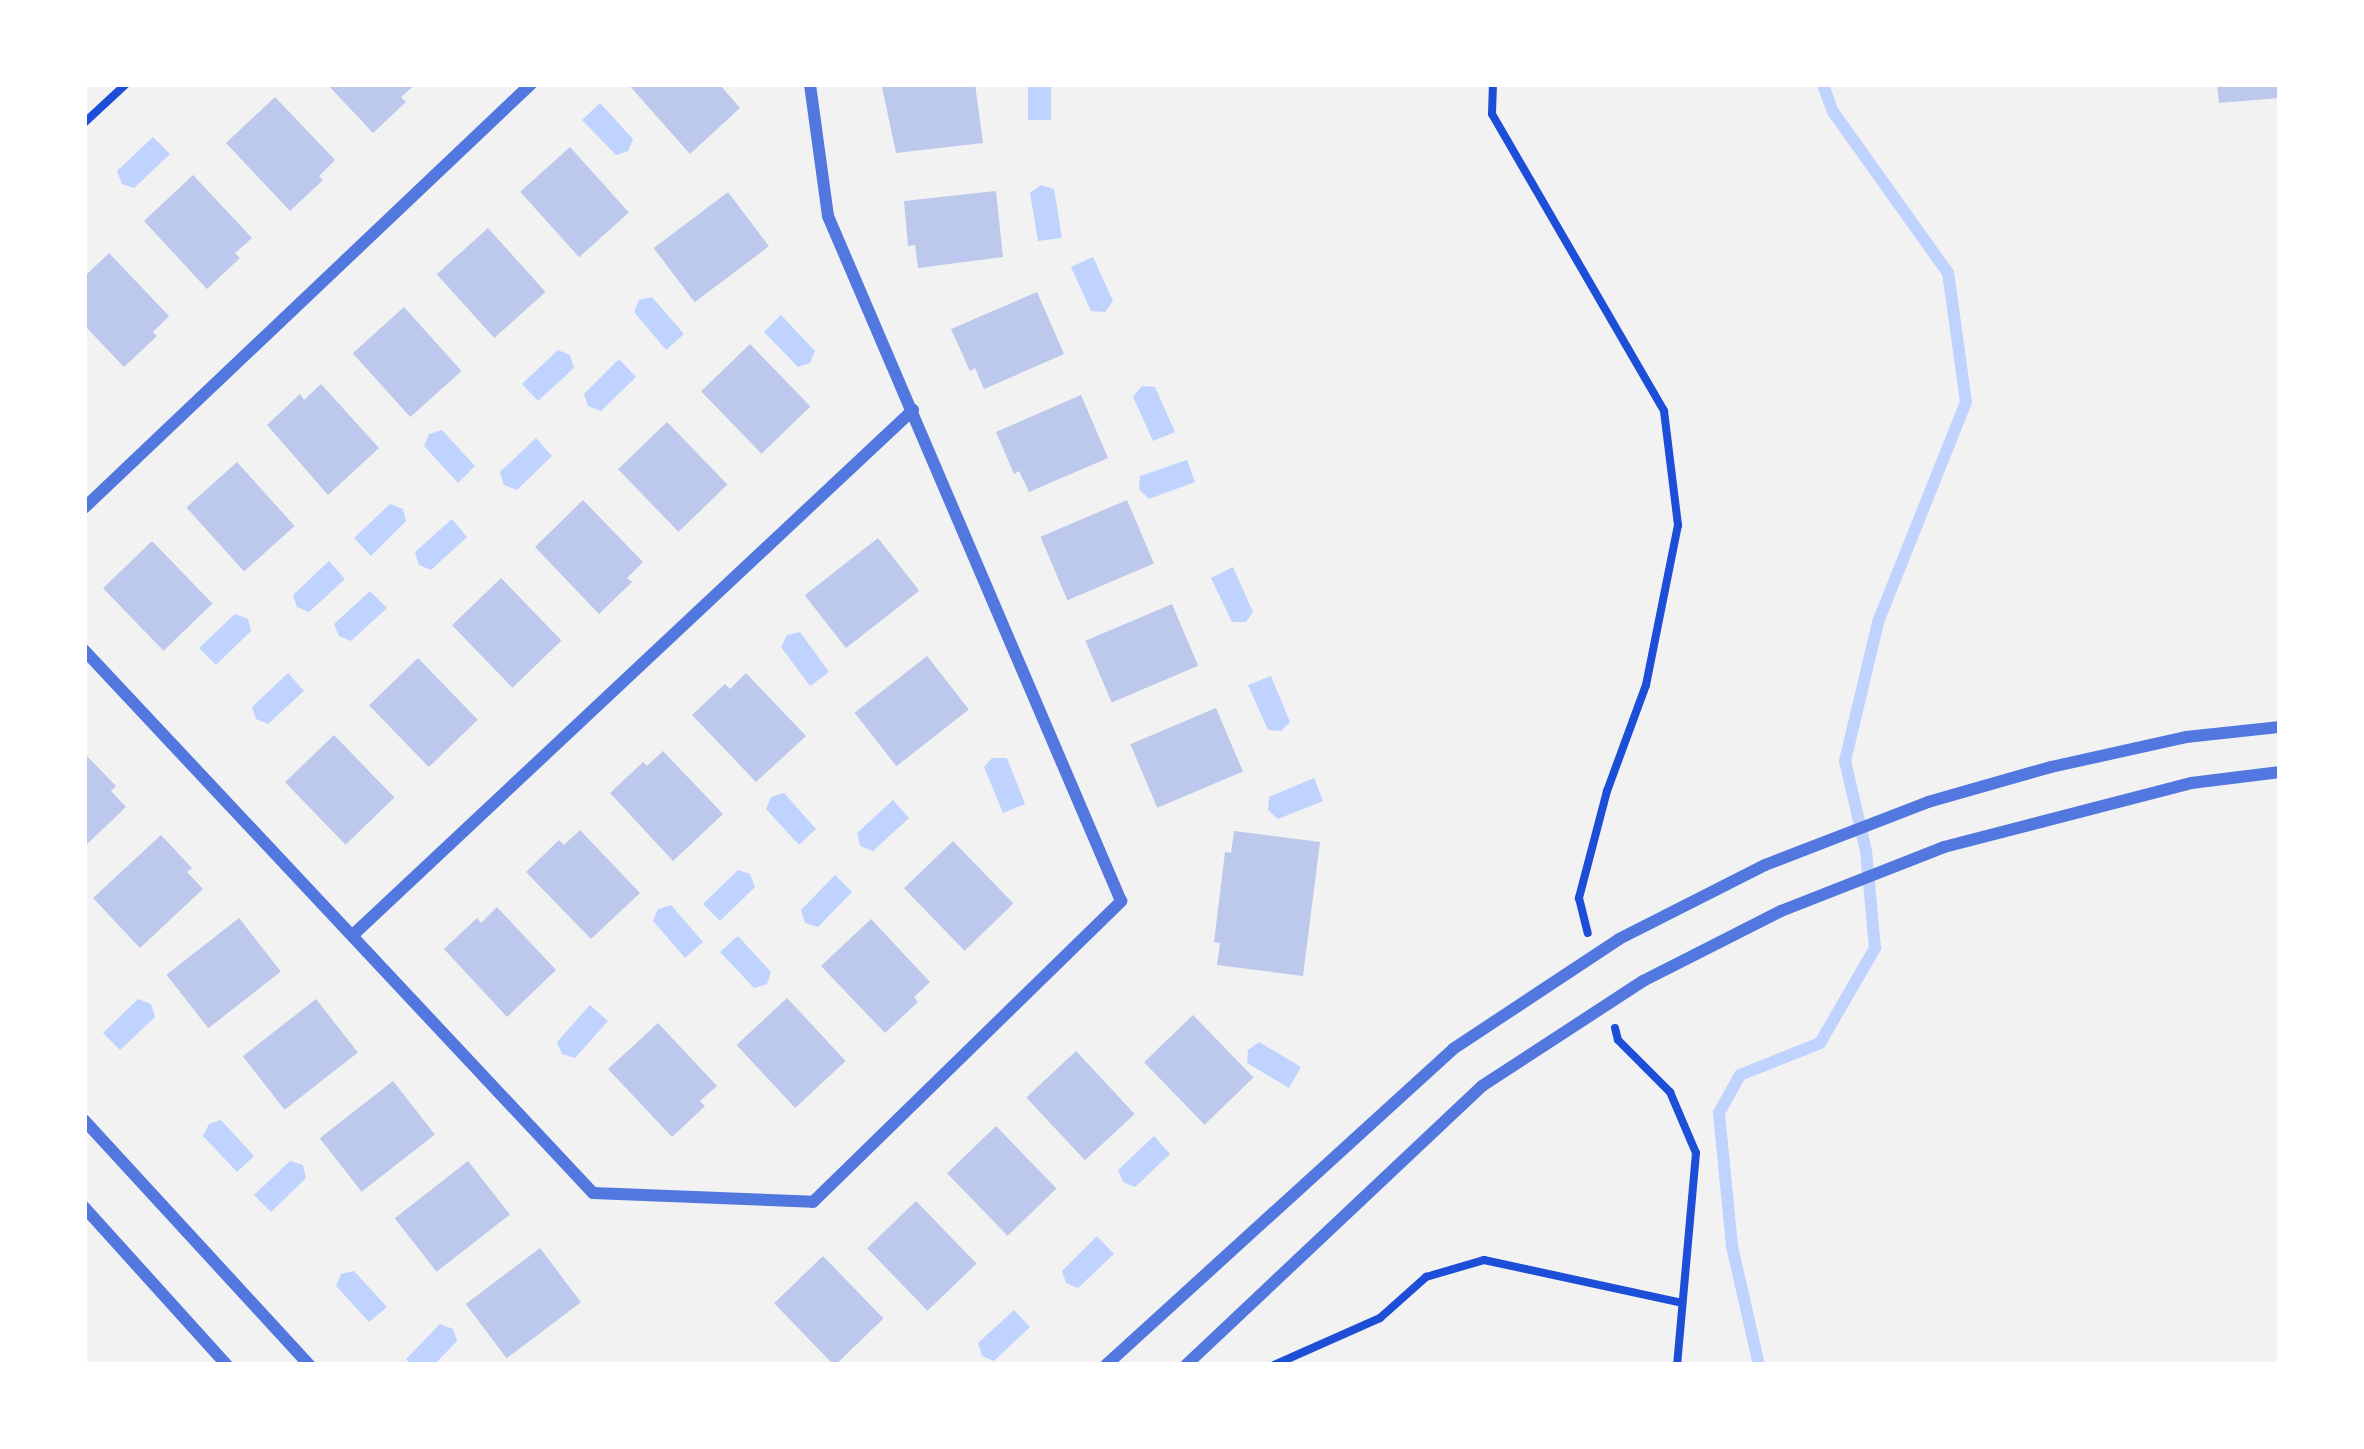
<!DOCTYPE html>
<style>
body{margin:0}
#map{position:relative;width:2364px;height:1449px;overflow:hidden;background:#f2f2f2;font-family:Helvetica,sans-serif}
div>[style]{position:absolute}
.water>*{inset:0;background:#bfd3fe;transform-origin:0 0}
.stream>*{height:12px;margin:-6px;padding:0 6px;transform-origin:6px;border-radius:6px;background:#bfd3fe}
.building>*{inset:0;background:#bdc9ec;transform-origin:0 0}
.path>*{height:8px;margin:-4px;padding:0 4px;transform-origin:4px;border-radius:4px;background:#1d4ed8}
.minor>*{height:12px;margin:-6px;padding:0 6px;transform-origin:6px;border-radius:6px;background:#5277de}
span{translate:-50% -50%;white-space:nowrap;text-align:center;line-height:1.15;-webkit-text-stroke:12px #fff;paint-order:stroke}
.frame{position:absolute;inset:0;border:87px solid #fff;pointer-events:none}
</style>
<div id="map">
<div class="water">
<i style="left:1028px;top:84px;width:23px;height:36px"></i>
<i style="clip-path:polygon(600px 103px,633px 139px,628px 151px,616px 155px,582px 120px)"></i>
<i style="clip-path:polygon(153px 137px,170px 154px,134px 188px,122px 184px,117px 171px)"></i>
<i style="clip-path:polygon(1041px 185px,1054px 189px,1062px 238px,1038px 241px,1030px 193px)"></i>
<i style="clip-path:polygon(1093px 257px,1113px 301px,1105px 312px,1091px 311px,1071px 267px)"></i>
<i style="clip-path:polygon(652px 297px,684px 334px,666px 350px,634px 312px,639px 300px)"></i>
<i style="clip-path:polygon(781px 315px,815px 351px,810px 363px,798px 367px,764px 332px)"></i>
<i style="clip-path:polygon(558px 350px,570px 355px,574px 368px,538px 401px,522px 384px)"></i>
<i style="clip-path:polygon(619px 359px,636px 377px,601px 411px,588px 406px,584px 394px)"></i>
<i style="clip-path:polygon(1142px 386px,1155px 387px,1175px 432px,1153px 441px,1133px 397px)"></i>
<i style="clip-path:polygon(442px 430px,475px 466px,458px 483px,424px 446px,429px 434px)"></i>
<i style="clip-path:polygon(536px 438px,552px 456px,517px 490px,504px 485px,500px 472px)"></i>
<i style="clip-path:polygon(1187px 460px,1195px 482px,1149px 499px,1139px 489px,1140px 476px)"></i>
<i style="clip-path:polygon(390px 504px,403px 509px,406px 521px,371px 556px,354px 538px)"></i>
<i style="clip-path:polygon(452px 519px,467px 537px,431px 570px,419px 565px,415px 552px)"></i>
<i style="clip-path:polygon(329px 561px,345px 579px,309px 612px,297px 607px,293px 595px)"></i>
<i style="clip-path:polygon(1233px 567px,1253px 612px,1246px 622px,1232px 622px,1211px 578px)"></i>
<i style="clip-path:polygon(370px 591px,387px 608px,351px 641px,339px 636px,334px 624px)"></i>
<i style="clip-path:polygon(235px 614px,248px 619px,251px 631px,216px 665px,199px 648px)"></i>
<i style="clip-path:polygon(800px 632px,829px 672px,810px 686px,781px 647px,787px 635px)"></i>
<i style="clip-path:polygon(288px 673px,304px 691px,268px 724px,256px 719px,252px 707px)"></i>
<i style="clip-path:polygon(1271px 676px,1290px 722px,1281px 731px,1268px 730px,1248px 685px)"></i>
<i style="clip-path:polygon(992px 758px,1007px 758px,1025px 804px,1003px 813px,984px 767px)"></i>
<i style="clip-path:polygon(1314px 778px,1323px 801px,1278px 819px,1268px 810px,1269px 797px)"></i>
<i style="clip-path:polygon(784px 793px,816px 829px,799px 845px,766px 809px,771px 797px)"></i>
<i style="clip-path:polygon(893px 800px,909px 818px,873px 851px,860px 846px,857px 833px)"></i>
<i style="clip-path:polygon(738px 870px,750px 874px,755px 887px,720px 921px,703px 904px)"></i>
<i style="clip-path:polygon(835px 875px,852px 892px,818px 927px,805px 923px,801px 910px)"></i>
<i style="clip-path:polygon(671px 905px,703px 942px,685px 958px,653px 921px,658px 909px)"></i>
<i style="clip-path:polygon(738px 936px,771px 972px,767px 984px,754px 988px,720px 952px)"></i>
<i style="clip-path:polygon(138px 999px,151px 1004px,155px 1017px,120px 1050px,103px 1033px)"></i>
<i style="clip-path:polygon(590px 1005px,608px 1021px,575px 1058px,562px 1054px,557px 1042px)"></i>
<i style="clip-path:polygon(1259px 1042px,1301px 1067px,1289px 1088px,1247px 1063px,1248px 1050px)"></i>
<i style="clip-path:polygon(221px 1120px,254px 1156px,237px 1172px,203px 1136px,209px 1124px)"></i>
<i style="clip-path:polygon(1154px 1136px,1170px 1154px,1135px 1187px,1123px 1182px,1118px 1170px)"></i>
<i style="clip-path:polygon(290px 1161px,303px 1165px,306px 1178px,271px 1212px,254px 1195px)"></i>
<i style="clip-path:polygon(1097px 1236px,1114px 1254px,1078px 1288px,1066px 1283px,1062px 1271px)"></i>
<i style="clip-path:polygon(354px 1271px,387px 1307px,369px 1322px,336px 1286px,341px 1274px)"></i>
<i style="clip-path:polygon(1014px 1310px,1030px 1327px,994px 1361px,982px 1356px,978px 1343px)"></i>
<i style="clip-path:polygon(440px 1324px,453px 1329px,457px 1341px,434px 1365px,412px 1365px,406px 1359px)"></i>
</div>
<div class="stream">
<i style="left:1759px;top:1365px;width:122px;rotate:-102.8deg"></i>
<i style="left:1732px;top:1246px;width:134px;rotate:-95.6deg"></i>
<i style="left:1719px;top:1113px;width:43px;rotate:-61.1deg"></i>
<i style="left:1740px;top:1075px;width:86px;rotate:-21.8deg"></i>
<i style="left:1820px;top:1043px;width:110px;rotate:-59.9deg"></i>
<i style="left:1875px;top:948px;width:97px;rotate:-95.3deg"></i>
<i style="left:1866px;top:851px;width:92px;rotate:-103.1deg"></i>
<i style="left:1845px;top:761px;width:143px;rotate:-76.6deg"></i>
<i style="left:1878px;top:622px;width:237px;rotate:-68.2deg"></i>
<i style="left:1966px;top:402px;width:130px;rotate:-97.9deg"></i>
<i style="left:1948px;top:273px;width:198px;rotate:-125.5deg"></i>
<i style="left:1833px;top:112px;width:30px;rotate:-110deg"></i>
</div>
<div class="building">
<i style="clip-path:polygon(327px 84px,416px 84px,401px 97px,406px 102px,373px 133px)"></i>
<i style="clip-path:polygon(628px 84px,719px 84px,740px 108px,690px 154px)"></i>
<i style="clip-path:polygon(904px 84px,975px 84px,983px 143px,896px 153px,882px 87px)"></i>
<i style="clip-path:polygon(2217px 84px,2278px 84px,2279px 98px,2219px 103px)"></i>
<i style="clip-path:polygon(275px 97px,335px 160px,319px 176px,323px 180px,290px 211px,226px 143px)"></i>
<i style="left:570px;top:147px;width:88px;height:67px;rotate:48deg"></i>
<i style="clip-path:polygon(193px 175px,252px 238px,235px 253px,240px 258px,207px 289px,144px 221px)"></i>
<i style="clip-path:polygon(996px 191px,1003px 257px,918px 268px,915px 245px,908px 246px,904px 201px)"></i>
<i style="left:728px;top:192px;width:68px;height:93px;rotate:53deg"></i>
<i style="left:488px;top:228px;width:86px;height:69px;rotate:48deg"></i>
<i style="clip-path:polygon(109px 253px,169px 316px,153px 332px,157px 336px,124px 367px,84px 325px,84px 277px)"></i>
<i style="clip-path:polygon(1037px 292px,1064px 354px,984px 389px,975px 368px,970px 371px,951px 329px)"></i>
<i style="left:404px;top:307px;width:86px;height:69px;rotate:48deg"></i>
<i style="left:750px;top:344px;width:87px;height:68px;rotate:46deg"></i>
<i style="clip-path:polygon(321px 384px,379px 448px,328px 495px,267px 425px,300px 394px,304px 400px)"></i>
<i style="clip-path:polygon(1081px 395px,1108px 458px,1029px 492px,1019px 471px,1014px 474px,996px 432px)"></i>
<i style="left:667px;top:422px;width:87px;height:68px;rotate:46deg"></i>
<i style="left:237px;top:462px;width:86px;height:68px;rotate:48deg"></i>
<i style="clip-path:polygon(583px 500px,643px 562px,627px 578px,632px 582px,599px 614px,535px 547px)"></i>
<i style="left:1127px;top:500px;width:69px;height:94px;rotate:67deg"></i>
<i style="left:878px;top:538px;width:67px;height:93px;rotate:52deg"></i>
<i style="left:152px;top:541px;width:87px;height:68px;rotate:46deg"></i>
<i style="left:501px;top:578px;width:87px;height:68px;rotate:46deg"></i>
<i style="left:1172px;top:604px;width:67px;height:94px;rotate:67deg"></i>
<i style="left:927px;top:656px;width:68px;height:92px;rotate:52deg"></i>
<i style="left:418px;top:658px;width:86px;height:68px;rotate:46deg"></i>
<i style="clip-path:polygon(746px 673px,806px 736px,756px 782px,692px 715px,725px 684px,730px 689px)"></i>
<i style="left:1216px;top:708px;width:69px;height:93px;rotate:67deg"></i>
<i style="left:334px;top:735px;width:87px;height:68px;rotate:46deg"></i>
<i style="clip-path:polygon(663px 751px,723px 814px,673px 861px,610px 793px,643px 762px,647px 766px)"></i>
<i style="clip-path:polygon(84px 753px,116px 786px,111px 791px,126px 807px,84px 847px)"></i>
<i style="clip-path:polygon(580px 830px,640px 893px,591px 939px,526px 872px,559px 840px,564px 845px)"></i>
<i style="clip-path:polygon(1234px 831px,1320px 842px,1303px 976px,1217px 965px,1220px 943px,1214px 942px,1225px 852px,1231px 853px)"></i>
<i style="clip-path:polygon(161px 835px,192px 868px,187px 872px,203px 889px,140px 948px,93px 898px)"></i>
<i style="left:953px;top:841px;width:87px;height:68px;rotate:46deg"></i>
<i style="clip-path:polygon(497px 907px,556px 970px,507px 1017px,444px 949px,477px 918px,481px 923px)"></i>
<i style="left:239px;top:918px;width:68px;height:92px;rotate:52deg"></i>
<i style="clip-path:polygon(871px 919px,930px 982px,914px 997px,918px 1002px,885px 1033px,821px 966px)"></i>
<i style="left:787px;top:998px;width:86px;height:69px;rotate:47deg"></i>
<i style="left:316px;top:999px;width:68px;height:93px;rotate:52deg"></i>
<i style="left:1193px;top:1015px;width:87px;height:68px;rotate:46deg"></i>
<i style="clip-path:polygon(658px 1023px,717px 1086px,700px 1101px,705px 1106px,672px 1137px,608px 1069px)"></i>
<i style="left:1076px;top:1051px;width:86px;height:68px;rotate:47deg"></i>
<i style="left:393px;top:1081px;width:68px;height:93px;rotate:52deg"></i>
<i style="left:996px;top:1126px;width:87px;height:68px;rotate:46deg"></i>
<i style="left:468px;top:1161px;width:68px;height:93px;rotate:52deg"></i>
<i style="left:916px;top:1201px;width:87px;height:68px;rotate:46deg"></i>
<i style="left:540px;top:1248px;width:68px;height:93px;rotate:53deg"></i>
<i style="left:823px;top:1256px;width:87px;height:68px;rotate:46deg"></i>
</div>
<div class="path">
<i style="left:1493px;top:84px;width:30px;rotate:92deg"></i>
<i style="left:1492px;top:114px;width:343px;rotate:59.9deg"></i>
<i style="left:1664px;top:411px;width:115px;rotate:83deg"></i>
<i style="left:1678px;top:525px;width:163px;rotate:101.3deg"></i>
<i style="left:1646px;top:685px;width:113px;rotate:110.2deg"></i>
<i style="left:1607px;top:791px;width:111px;rotate:104.7deg"></i>
<i style="left:1579px;top:898px;width:36px;rotate:76deg"></i>
<i style="left:84px;top:123px;width:57px;rotate:-42.9deg"></i>
<i style="left:1615px;top:1028px;width:12px;rotate:76deg"></i>
<i style="left:1618px;top:1040px;width:74px;rotate:45deg"></i>
<i style="left:1670px;top:1092px;width:66px;rotate:66.9deg"></i>
<i style="left:1696px;top:1153px;width:213px;rotate:95.1deg"></i>
<i style="left:1274px;top:1365px;width:116px;rotate:-23.9deg"></i>
<i style="left:1380px;top:1318px;width:62px;rotate:-41.7deg"></i>
<i style="left:1426px;top:1277px;width:60px;rotate:-16.3deg"></i>
<i style="left:1484px;top:1260px;width:199px;rotate:12.2deg"></i>
</div>
<div class="minor">
<i style="left:84px;top:508px;width:616px;rotate:-43.49deg"></i>
<i style="left:84px;top:650px;width:744px;rotate:46.85deg"></i>
<i style="left:593px;top:1193px;width:220px;rotate:2.3deg"></i>
<i style="left:813px;top:1202px;width:431px;rotate:-44.3deg"></i>
<i style="left:1121px;top:901px;width:745px;rotate:-113.16deg"></i>
<i style="left:828px;top:216px;width:133px;rotate:-97.8deg"></i>
<i style="left:355px;top:933px;width:765px;rotate:-43.15deg"></i>
<i style="left:84px;top:1120px;width:333px;rotate:47.4deg"></i>
<i style="left:84px;top:1207px;width:213px;rotate:47.9deg"></i>
<i style="left:1106px;top:1365px;width:469px;rotate:-42.3deg"></i>
<i style="left:1453px;top:1049px;width:199px;rotate:-33.5deg"></i>
<i style="left:1619px;top:939px;width:164px;rotate:-26.9deg"></i>
<i style="left:1765px;top:865px;width:175px;rotate:-21.1deg"></i>
<i style="left:1928px;top:802px;width:128px;rotate:-15.9deg"></i>
<i style="left:2051px;top:767px;width:138px;rotate:-12.5deg"></i>
<i style="left:2186px;top:737px;width:95px;rotate:-6.1deg"></i>
<i style="left:1186px;top:1365px;width:407px;rotate:-43.3deg"></i>
<i style="left:1482px;top:1086px;width:192px;rotate:-33.1deg"></i>
<i style="left:1643px;top:981px;width:155px;rotate:-26.9deg"></i>
<i style="left:1781px;top:911px;width:175px;rotate:-21.4deg"></i>
<i style="left:1944px;top:847px;width:255px;rotate:-14.5deg"></i>
<i style="left:2191px;top:783px;width:90px;rotate:-7deg"></i>
</div>
<div class="frame"></div>
</div>
